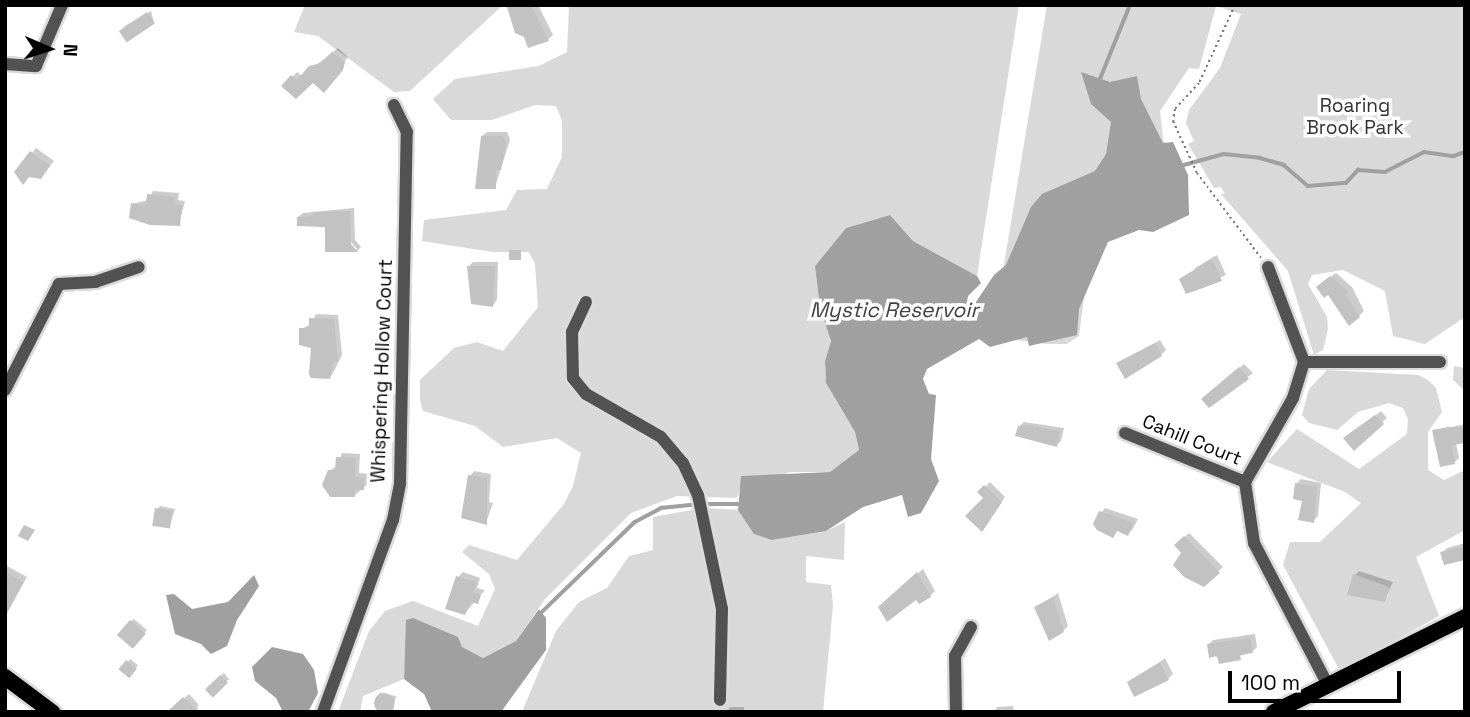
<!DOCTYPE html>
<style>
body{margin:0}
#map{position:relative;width:1470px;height:717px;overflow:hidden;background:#fff;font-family:"Space Grotesk",sans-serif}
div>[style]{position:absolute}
.green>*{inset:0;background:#d9d9d9}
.water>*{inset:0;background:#a0a0a0}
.shadow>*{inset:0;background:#0003;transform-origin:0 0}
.stream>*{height:3.5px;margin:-1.75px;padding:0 1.75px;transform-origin:1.75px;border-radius:1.75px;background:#a0a0a0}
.building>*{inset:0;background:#c2c2c2;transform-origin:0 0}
.round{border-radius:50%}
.path>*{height:2px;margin-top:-1px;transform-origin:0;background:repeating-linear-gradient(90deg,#747474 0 2px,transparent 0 5.5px)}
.roads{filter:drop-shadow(2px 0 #dbdbdb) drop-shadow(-2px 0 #dbdbdb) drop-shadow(0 2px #dbdbdb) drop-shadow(0 -2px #dbdbdb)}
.minor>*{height:12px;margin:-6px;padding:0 6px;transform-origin:6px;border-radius:6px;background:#525252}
.major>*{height:16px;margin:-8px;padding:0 8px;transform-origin:8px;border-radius:8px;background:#000}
span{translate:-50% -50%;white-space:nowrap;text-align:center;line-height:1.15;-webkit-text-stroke:7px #fff;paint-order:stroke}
.park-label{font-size:19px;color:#303030}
.street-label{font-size:19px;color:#000}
.water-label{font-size:21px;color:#414141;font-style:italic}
.frame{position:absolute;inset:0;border:7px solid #000;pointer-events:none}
.north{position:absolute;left:14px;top:14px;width:70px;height:70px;-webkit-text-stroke:5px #fff;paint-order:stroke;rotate:93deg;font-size:19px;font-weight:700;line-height:28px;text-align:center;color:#000}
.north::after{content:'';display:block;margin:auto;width:24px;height:32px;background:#000;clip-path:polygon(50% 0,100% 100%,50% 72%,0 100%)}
.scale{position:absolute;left:1228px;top:671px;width:173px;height:32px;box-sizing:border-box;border:4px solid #000;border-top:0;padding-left:9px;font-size:21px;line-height:24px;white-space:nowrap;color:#000;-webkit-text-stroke:5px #fff;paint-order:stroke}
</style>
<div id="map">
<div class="green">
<i style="clip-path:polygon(305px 5px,503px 5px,410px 91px,394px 92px,318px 36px,294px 32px)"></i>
<i style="clip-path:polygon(569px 5px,1019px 5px,977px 276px,913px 241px,890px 215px,846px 228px,815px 266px,820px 308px,831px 341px,825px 361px,826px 383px,855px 432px,859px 450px,851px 459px,830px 472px,790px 472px,740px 489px,737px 498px,677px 496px,631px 513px,545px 599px,516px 641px,483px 658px,407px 620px,404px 679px,363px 696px,360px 712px,338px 712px,369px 631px,385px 611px,413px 601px,478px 626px,495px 589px,489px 574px,462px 552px,469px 545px,517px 560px,564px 504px,573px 486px,581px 453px,557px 438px,503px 447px,475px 426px,423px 411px,420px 400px,420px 380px,454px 348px,477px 342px,503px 351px,538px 307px,535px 264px,529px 252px,493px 252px,422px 241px,424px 220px,506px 210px,517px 190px,547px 189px,562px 157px,562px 121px,556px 106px,535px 105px,492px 120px,451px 120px,433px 99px,455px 79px,539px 66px,567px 52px)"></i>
<i style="clip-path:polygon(1047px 5px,1465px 5px,1465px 317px,1425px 344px,1393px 336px,1385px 291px,1343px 270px,1312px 275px,1308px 284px,1327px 317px,1328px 329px,1323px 350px,1314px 355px,1288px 271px,1221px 194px,1225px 194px,1221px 187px,1214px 188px,1188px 144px,1194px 141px,1186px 123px,1189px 110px,1220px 68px,1241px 14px,1216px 6px,1199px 69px,1189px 68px,1160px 111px,1163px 139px,1173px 161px,1103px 234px,1087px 274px,1079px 336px,1067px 344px,1047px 344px,992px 337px)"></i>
<i style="clip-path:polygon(1454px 366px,1465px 368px,1465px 391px,1453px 380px)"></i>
<i style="clip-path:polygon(1327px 370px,1418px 375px,1428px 380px,1436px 388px,1442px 412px,1428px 432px,1428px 470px,1444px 480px,1465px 470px,1465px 530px,1416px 557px,1439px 616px,1340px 671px,1283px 565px,1290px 542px,1320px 542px,1361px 503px,1345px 492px,1267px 462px,1297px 429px,1359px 469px,1407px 434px,1408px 419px,1403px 408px,1389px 403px,1358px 412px,1337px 430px,1309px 423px,1302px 415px,1309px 389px)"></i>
<i style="clip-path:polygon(703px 508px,742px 510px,772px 540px,826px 531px,845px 522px,844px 560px,806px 556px,806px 582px,831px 585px,833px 606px,823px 712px,522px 712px,556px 631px,579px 602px,607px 588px,629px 556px,653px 550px,653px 517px)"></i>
</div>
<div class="water">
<i style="clip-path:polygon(1081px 72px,1110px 82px,1137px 76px,1141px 99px,1163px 143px,1173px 142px,1188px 175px,1189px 215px,1153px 232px,1139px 230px,1108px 242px,1079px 309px,1077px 335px,1029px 346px,1027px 337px,990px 347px,979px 339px,927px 369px,923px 379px,929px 394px,936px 395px,931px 459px,939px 481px,921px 513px,908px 517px,902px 495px,863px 507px,826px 531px,772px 540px,754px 534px,738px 510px,741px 476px,830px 472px,859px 450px,855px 432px,826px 383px,825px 361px,831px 341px,820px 308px,815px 266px,846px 228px,890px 215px,913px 241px,977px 276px,981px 283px,968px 296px,964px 320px,994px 275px,1006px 265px,1031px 207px,1042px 194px,1095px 171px,1106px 154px,1111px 122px,1091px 104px)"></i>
<i style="clip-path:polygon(254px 575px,259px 586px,237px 620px,227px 646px,211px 654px,201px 644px,175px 634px,166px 595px,174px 594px,192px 609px,228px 602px)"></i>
<i style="clip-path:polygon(539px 609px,546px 618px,546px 650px,501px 712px,432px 712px,424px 694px,404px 679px,406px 620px,413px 618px,458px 637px,462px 647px,483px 658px,516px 641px)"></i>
<i style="clip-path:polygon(272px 647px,303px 654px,314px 670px,318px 693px,308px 712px,283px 712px,276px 698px,255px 681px,252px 667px)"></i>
</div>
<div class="shadow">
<i style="clip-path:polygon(511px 5px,538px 5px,553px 35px,548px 40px,526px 36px)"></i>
<i style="clip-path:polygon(151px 11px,154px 23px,123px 27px)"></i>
<i style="clip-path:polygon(338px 48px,348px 57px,328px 86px,313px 81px,284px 86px,297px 72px,302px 76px)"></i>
<i style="clip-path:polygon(487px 132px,507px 132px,510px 140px,495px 187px,482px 136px)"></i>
<i style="clip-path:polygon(36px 148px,54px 161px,45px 172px,32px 153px)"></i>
<i style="clip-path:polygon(153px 191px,179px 193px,178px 200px,185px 201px,179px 224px,132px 204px,148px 200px)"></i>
<i style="clip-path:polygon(evenodd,354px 208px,355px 240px,361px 247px,357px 251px,327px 250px,327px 225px,298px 217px,303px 213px,354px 208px,347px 237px,357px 249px,352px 249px,347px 237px)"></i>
<i style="clip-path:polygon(1217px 255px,1226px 275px,1187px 292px,1195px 268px)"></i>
<i style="clip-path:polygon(473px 262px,498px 262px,497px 300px,493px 305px,469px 266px)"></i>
<i style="clip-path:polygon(1336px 273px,1352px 287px,1364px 311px,1359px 316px,1323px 283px)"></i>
<i style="clip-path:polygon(316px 314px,338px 315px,342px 355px,332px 375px,313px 376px,313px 346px,302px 346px,301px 329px,311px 324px)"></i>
<i style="clip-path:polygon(1160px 340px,1166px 350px,1161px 355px,1118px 364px)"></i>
<i style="clip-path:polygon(1244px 364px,1253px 373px,1210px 405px,1208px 394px)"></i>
<i style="clip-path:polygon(1381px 411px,1387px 418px,1354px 449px,1346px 438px)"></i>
<i style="clip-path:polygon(1024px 422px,1064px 428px,1061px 441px,1057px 445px,1019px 427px)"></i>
<i style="clip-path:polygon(1465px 424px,1465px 441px,1456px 443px,1459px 458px,1454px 463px,1434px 431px)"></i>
<i style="clip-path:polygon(342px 453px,360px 454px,359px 473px,368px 474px,368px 484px,354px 496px,329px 471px,337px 466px)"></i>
<i style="clip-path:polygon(474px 471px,491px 474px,489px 502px,493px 503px,486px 523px,470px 476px)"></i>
<i style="clip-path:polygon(1301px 479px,1321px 483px,1318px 516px,1313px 521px,1296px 484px)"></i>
<i style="clip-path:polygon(990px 482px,1005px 497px,986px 525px,985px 497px,980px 492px)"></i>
<i style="clip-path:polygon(160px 506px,175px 509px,169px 527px,157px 509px)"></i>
<i style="clip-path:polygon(1105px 508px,1138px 519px,1132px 530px,1127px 534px,1118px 530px,1113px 536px,1101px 513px)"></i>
<i style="clip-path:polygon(1189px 533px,1223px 567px,1203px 585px,1176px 545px)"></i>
<i style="clip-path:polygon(1465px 543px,1465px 558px,1442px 553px,1447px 548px)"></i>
<i style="clip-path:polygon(5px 565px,27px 577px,5px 614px)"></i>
<i style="clip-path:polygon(923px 569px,935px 591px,930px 596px,885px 602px)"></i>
<i style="clip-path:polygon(1359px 571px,1393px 582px,1384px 600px,1355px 575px)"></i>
<i style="clip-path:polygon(463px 572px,480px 578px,477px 588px,485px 590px,465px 613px,458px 577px)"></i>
<i style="clip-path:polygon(1058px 593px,1068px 626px,1063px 631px,1036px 608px)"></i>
<i style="clip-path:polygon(134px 619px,147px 630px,133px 646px,131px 621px)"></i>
<i style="clip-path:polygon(1255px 634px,1257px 647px,1252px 652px,1220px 662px,1209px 644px,1213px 640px)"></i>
<i style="clip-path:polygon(1165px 658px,1173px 674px,1168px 679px,1145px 673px)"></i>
<i style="left:130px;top:659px;width:10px;height:14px;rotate:37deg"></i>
<i style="left:224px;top:673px;width:8px;height:24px;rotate:50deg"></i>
<i style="clip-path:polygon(379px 693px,396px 696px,393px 712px,377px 712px)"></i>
<i style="clip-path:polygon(189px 694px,198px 704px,197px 712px,169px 712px)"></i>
<i style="clip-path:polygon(1013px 706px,1014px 712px,994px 712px,997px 707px)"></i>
<i style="clip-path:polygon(730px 707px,744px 707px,744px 712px,727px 712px)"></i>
</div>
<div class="stream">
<i style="left:1100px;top:79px;width:80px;rotate:-67.9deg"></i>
<i style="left:1184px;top:165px;width:41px;rotate:-15.4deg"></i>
<i style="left:1224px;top:154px;width:36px;rotate:6deg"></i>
<i style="left:1260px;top:158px;width:25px;rotate:16deg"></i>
<i style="left:1284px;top:165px;width:32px;rotate:41deg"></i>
<i style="left:1308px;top:186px;width:38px;rotate:-5deg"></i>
<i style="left:1346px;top:183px;width:18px;rotate:-47deg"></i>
<i style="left:1358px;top:170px;width:27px;rotate:4deg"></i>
<i style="left:1385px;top:172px;width:44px;rotate:-27.1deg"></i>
<i style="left:1424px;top:152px;width:30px;rotate:8deg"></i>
<i style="left:1454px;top:156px;width:12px;rotate:-20deg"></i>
<i style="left:705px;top:504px;width:33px"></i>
<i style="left:542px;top:612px;width:129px;rotate:-44.1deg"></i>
<i style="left:635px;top:522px;width:30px;rotate:-28deg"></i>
<i style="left:661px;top:508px;width:36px;rotate:-6deg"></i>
</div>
<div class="building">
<i style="clip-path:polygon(531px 5px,549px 41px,528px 48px,524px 37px,515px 33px,507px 7px)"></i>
<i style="left:147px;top:12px;width:14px;height:34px;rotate:56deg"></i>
<i style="clip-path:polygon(332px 52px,345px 62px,343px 70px,324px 93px,313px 83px,296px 99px,281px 86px,291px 75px,297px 80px,309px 66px,321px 63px)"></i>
<i style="clip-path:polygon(481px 136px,503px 136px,506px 145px,501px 170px,496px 170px,496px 189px,475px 189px)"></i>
<i style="clip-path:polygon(30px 151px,50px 166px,41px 179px,29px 177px,23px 185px,14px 172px)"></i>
<i style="clip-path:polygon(147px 194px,175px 197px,174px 204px,182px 205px,180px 226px,150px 225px,129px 218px,131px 203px,146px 205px)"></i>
<i style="clip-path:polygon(350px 211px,351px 244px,358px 252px,325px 252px,325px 227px,297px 226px,297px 217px,313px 216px,313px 212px)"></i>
<i style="left:509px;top:250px;width:12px;height:10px"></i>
<i style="clip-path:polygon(1212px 259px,1222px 281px,1186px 294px,1179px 279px)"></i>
<i style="clip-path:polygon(467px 266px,495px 266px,493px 307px,471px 304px)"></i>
<i style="clip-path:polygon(1330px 276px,1349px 292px,1346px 295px,1360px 317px,1349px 326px,1328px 295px,1324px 298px,1316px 287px)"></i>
<i style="clip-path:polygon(309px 318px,334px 319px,338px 362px,334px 362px,330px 379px,311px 378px,309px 374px,311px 348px,299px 345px,299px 328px,309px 328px)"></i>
<i style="clip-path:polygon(1155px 343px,1162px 356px,1125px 379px,1116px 363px)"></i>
<i style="clip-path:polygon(1239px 367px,1249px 379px,1209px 408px,1201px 399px)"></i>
<i style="clip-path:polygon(1375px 415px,1384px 424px,1354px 451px,1343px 438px)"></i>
<i style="clip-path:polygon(1029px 425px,1060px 432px,1057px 447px,1015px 436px,1018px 426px)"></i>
<i style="clip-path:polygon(1448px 427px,1465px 427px,1465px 443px,1452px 445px,1455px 464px,1440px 467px,1432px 430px)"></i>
<i style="clip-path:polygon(336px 457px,356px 458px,355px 477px,364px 478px,364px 490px,355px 490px,355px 497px,330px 497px,322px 485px,328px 470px,335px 470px)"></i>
<i style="clip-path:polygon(468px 475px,487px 478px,487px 525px,461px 518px)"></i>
<i style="clip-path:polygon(1295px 483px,1317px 487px,1314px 523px,1298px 520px,1302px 501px,1293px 499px)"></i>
<i style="clip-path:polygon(984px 485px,1002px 502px,982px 532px,965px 516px,983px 498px,977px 492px)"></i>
<i style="left:155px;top:508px;width:18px;height:18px;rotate:9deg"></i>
<i style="clip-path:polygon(1099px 511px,1134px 523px,1128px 536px,1117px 531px,1113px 538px,1097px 530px,1093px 524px)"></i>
<i style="clip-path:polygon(24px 525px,35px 530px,28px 541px,18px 536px)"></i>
<i style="clip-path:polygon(1184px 536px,1220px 573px,1204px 587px,1184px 577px,1173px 565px,1181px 553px,1174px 545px)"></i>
<i style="clip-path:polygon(1465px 546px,1465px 560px,1444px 565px,1440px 552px)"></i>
<i style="clip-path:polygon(5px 572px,24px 582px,5px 617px)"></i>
<i style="clip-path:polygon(917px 572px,931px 597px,919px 604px,916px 600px,887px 622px,878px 607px)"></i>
<i style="clip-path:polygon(1353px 574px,1389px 587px,1385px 602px,1347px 595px)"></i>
<i style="clip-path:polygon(456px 576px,477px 582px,473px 592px,481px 595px,478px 604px,471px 602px,465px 615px,445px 609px)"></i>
<i style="clip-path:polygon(1053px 597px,1064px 632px,1049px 641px,1034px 607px)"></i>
<i style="left:130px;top:620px;width:21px;height:20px;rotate:41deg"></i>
<i style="clip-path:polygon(1250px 638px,1253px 653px,1240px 655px,1241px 660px,1219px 664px,1217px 656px,1209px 658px,1207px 644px)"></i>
<i style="left:126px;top:660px;width:14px;height:12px;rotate:39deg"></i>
<i style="clip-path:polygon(1160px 662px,1169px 680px,1134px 697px,1127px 682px)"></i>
<i style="left:220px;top:675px;width:11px;height:21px;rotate:45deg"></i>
<i class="round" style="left:374px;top:693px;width:20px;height:20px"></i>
<i style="clip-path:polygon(183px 697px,197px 712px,167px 712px)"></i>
</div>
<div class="path">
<i style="left:1235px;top:5px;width:86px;rotate:114.8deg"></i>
<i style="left:1199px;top:83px;width:35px;rotate:133deg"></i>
<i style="left:1175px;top:109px;width:12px;rotate:99deg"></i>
<i style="left:1173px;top:121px;width:57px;rotate:65.2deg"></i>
<i style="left:1197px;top:173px;width:106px;rotate:53deg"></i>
</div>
<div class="roads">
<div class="minor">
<i style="left:5px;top:64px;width:31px;rotate:4deg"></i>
<i style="left:36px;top:66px;width:66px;rotate:-66.9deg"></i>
<i style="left:1268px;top:267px;width:102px;rotate:69.2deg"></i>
<i style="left:1304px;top:362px;width:38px;rotate:107deg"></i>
<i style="left:1293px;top:398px;width:97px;rotate:119.7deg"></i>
<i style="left:1245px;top:482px;width:62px;rotate:81.6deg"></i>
<i style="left:1254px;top:543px;width:160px;rotate:62.5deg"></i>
<i style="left:586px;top:302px;width:33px;rotate:115deg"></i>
<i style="left:572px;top:332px;width:46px;rotate:88.8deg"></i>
<i style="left:573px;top:378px;width:21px;rotate:51deg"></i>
<i style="left:586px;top:394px;width:86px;rotate:29.8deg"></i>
<i style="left:661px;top:437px;width:34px;rotate:50deg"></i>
<i style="left:683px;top:463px;width:35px;rotate:65deg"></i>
<i style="left:698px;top:495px;width:116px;rotate:78.1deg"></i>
<i style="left:722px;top:609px;width:91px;rotate:91.3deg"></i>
<i style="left:1304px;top:362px;width:136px"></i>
<i style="left:5px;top:390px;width:119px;rotate:-63deg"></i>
<i style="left:59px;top:284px;width:36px;rotate:-3deg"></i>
<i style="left:95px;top:282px;width:46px;rotate:-18.8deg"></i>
<i style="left:1125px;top:433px;width:130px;rotate:22.2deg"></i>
<i style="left:323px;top:712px;width:204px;rotate:-70deg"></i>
<i style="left:393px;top:520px;width:38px;rotate:-79deg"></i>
<i style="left:400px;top:483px;width:351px;rotate:-88.9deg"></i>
<i style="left:407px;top:132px;width:30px;rotate:-116deg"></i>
<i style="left:956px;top:712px;width:56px;rotate:-91deg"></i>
<i style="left:955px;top:656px;width:33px;rotate:-61deg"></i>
</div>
<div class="major">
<i style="left:5px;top:677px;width:59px;rotate:36.7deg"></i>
<i style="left:1274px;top:712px;width:213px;rotate:-26.4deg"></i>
</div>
</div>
<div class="park-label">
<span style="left:1355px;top:117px">Roaring<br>Brook Park</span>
</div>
<div class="street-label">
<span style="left:382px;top:371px;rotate:-88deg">Whispering Hollow Court</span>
<span style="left:1192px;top:440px;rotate:22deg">Cahill Court</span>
</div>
<div class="water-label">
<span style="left:894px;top:310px">Mystic Reservoir</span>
</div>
<div class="frame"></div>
<div class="north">N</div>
<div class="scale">100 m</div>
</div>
